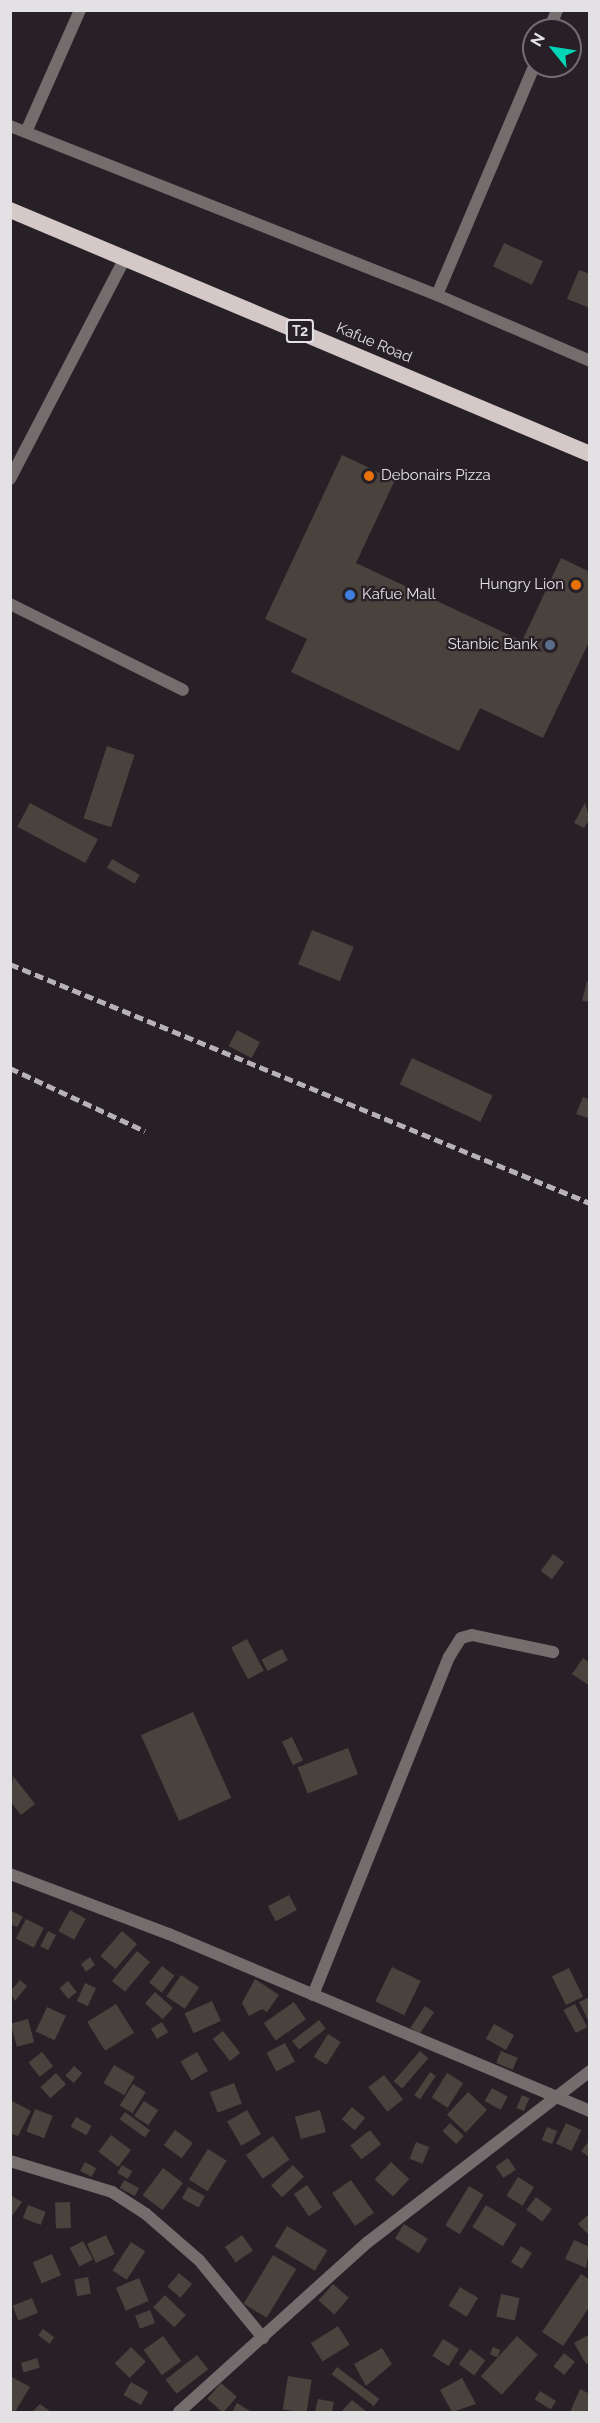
<!DOCTYPE html>
<style>
body{margin:0}
#map{position:relative;width:600px;height:2423px;overflow:hidden;background:#272127;font-family:Raleway,sans-serif}
div>[style]{position:absolute}
.building>*{inset:0;background:#4a423c;transform-origin:0 0}
.minor>*{height:12px;margin:-6px;padding:0 6px;transform-origin:6px;border-radius:6px;background:#736e6d}
.trunk>*{height:16px;margin:-8px;padding:0 8px;transform-origin:8px;border-radius:8px;background:#d4c9c6}
.rail>*{height:4.5px;margin-top:-2.25px;transform-origin:0;background:repeating-linear-gradient(90deg,#b6b2b6 0 9px,transparent 0 13.5px)}
.dots>*{width:16px;height:16px;translate:-50% -50%;box-sizing:border-box;border:3px solid #272127;border-radius:50%}
span{translate:-50% -50%;white-space:nowrap;text-align:center;line-height:1.15;-webkit-text-stroke:4.5px #272127;paint-order:stroke}
.shield-label span{padding:2px 4px;background:#272127;border:2px solid;border-radius:4px;-webkit-text-stroke-width:0}
.shield-label{font-size:14px;color:#e4e1e5;font-weight:700}
.street-label{font-size:15px;color:#e4e1e5}
.poi-label{font-size:15px;color:#e4e1e5}
.left{translate:0 -50%;text-align:left}
.right{translate:-100% -50%;text-align:right}
.frame{position:absolute;inset:0;border:12px solid #e4e1e5;pointer-events:none}
.north{position:absolute;left:522px;top:18px;width:60px;height:60px;box-sizing:border-box;background:#272127;border:2px solid #736e73;border-radius:50%;rotate:300deg;font-size:16px;font-weight:700;line-height:24px;text-align:center;color:#e4e1e5}
.north::after{content:'';display:block;margin:auto;width:21px;height:27px;background:#00d5b7;clip-path:polygon(50% 0,100% 100%,50% 72%,0 100%)}
</style>
<div id="map">
<div class="building">
<i style="left:504px;top:243px;width:43px;height:26px;rotate:25deg"></i>
<i style="clip-path:polygon(579px 270px,590px 274px,590px 308px,567px 299px)"></i>
<i style="clip-path:polygon(342px 455px,395px 480px,356px 563px,522px 641px,561px 558px,590px 572px,590px 640px,543px 738px,480px 708px,459px 751px,291px 672px,307px 639px,265px 619px)"></i>
<i style="left:107px;top:746px;width:29px;height:76px;rotate:18deg"></i>
<i style="left:30px;top:803px;width:77px;height:27px;rotate:28deg"></i>
<i style="clip-path:polygon(585px 803px,590px 819px,584px 828px,574px 823px)"></i>
<i style="left:112px;top:859px;width:32px;height:10px;rotate:30deg"></i>
<i style="left:312px;top:930px;width:45px;height:37px;rotate:22deg"></i>
<i style="clip-path:polygon(587px 981px,590px 982px,590px 1002px,582px 1001px)"></i>
<i style="left:237px;top:1030px;width:26px;height:18px;rotate:28deg"></i>
<i style="left:412px;top:1058px;width:89px;height:29px;rotate:25deg"></i>
<i style="clip-path:polygon(583px 1097px,590px 1100px,590px 1119px,576px 1114px)"></i>
<i style="left:553px;top:1554px;width:14px;height:21px;rotate:36deg"></i>
<i style="left:247px;top:1639px;width:36px;height:18px;rotate:62deg"></i>
<i style="left:282px;top:1649px;width:13px;height:23px;rotate:63deg"></i>
<i style="clip-path:polygon(583px 1658px,590px 1663px,590px 1686px,572px 1674px)"></i>
<i style="left:193px;top:1712px;width:94px;height:57px;rotate:66deg"></i>
<i style="left:292px;top:1737px;width:26px;height:11px;rotate:65deg"></i>
<i style="left:348px;top:1748px;width:28px;height:54px;rotate:69deg"></i>
<i style="clip-path:polygon(13px 1776px,35px 1804px,21px 1815px,10px 1801px)"></i>
<i style="left:289px;top:1895px;width:17px;height:24px;rotate:62deg"></i>
<i style="clip-path:polygon(10px 1910px,23px 1917px,17px 1927px,10px 1924px)"></i>
<i style="left:70px;top:1910px;width:18px;height:24px;rotate:29deg"></i>
<i style="left:26px;top:1919px;width:20px;height:22px;rotate:27deg"></i>
<i style="left:48px;top:1931px;width:9px;height:17px;rotate:27deg"></i>
<i style="left:122px;top:1931px;width:20px;height:33px;rotate:41deg"></i>
<i style="left:137px;top:1951px;width:17px;height:39px;rotate:40deg"></i>
<i style="clip-path:polygon(90px 1957px,95px 1965px,86px 1972px,81px 1964px)"></i>
<i style="left:162px;top:1966px;width:16px;height:21px;rotate:38deg"></i>
<i style="left:392px;top:1967px;width:32px;height:38px;rotate:26deg"></i>
<i style="left:569px;top:1968px;width:32px;height:19px;rotate:64deg"></i>
<i style="left:181px;top:1975px;width:22px;height:26px;rotate:34deg"></i>
<i style="clip-path:polygon(255px 1979px,279px 1995px,267px 2012px,262px 2009px,249px 2016px,242px 2003px)"></i>
<i style="clip-path:polygon(20px 1980px,27px 1986px,15px 2001px,10px 1992px)"></i>
<i style="left:68px;top:1981px;width:14px;height:11px;rotate:51deg"></i>
<i style="left:85px;top:1983px;width:12px;height:20px;rotate:24deg"></i>
<i style="left:155px;top:1992px;width:24px;height:15px;rotate:42deg"></i>
<i style="clip-path:polygon(590px 1997px,590px 2024px,579px 2002px)"></i>
<i style="left:212px;top:2001px;width:22px;height:30px;rotate:66deg"></i>
<i style="left:294px;top:2002px;width:21px;height:37px;rotate:55deg"></i>
<i style="left:116px;top:2004px;width:34px;height:34px;rotate:58deg"></i>
<i style="left:575px;top:2004px;width:26px;height:13px;rotate:62deg"></i>
<i style="left:425px;top:2006px;width:11px;height:26px;rotate:34deg"></i>
<i style="left:47px;top:2007px;width:21px;height:27px;rotate:25deg"></i>
<i style="left:28px;top:2019px;width:24px;height:18px;rotate:75deg"></i>
<i style="left:319px;top:2020px;width:11px;height:34px;rotate:52deg"></i>
<i style="left:162px;top:2022px;width:12px;height:13px;rotate:59deg"></i>
<i style="left:494px;top:2024px;width:23px;height:17px;rotate:29deg"></i>
<i style="left:223px;top:2031px;width:28px;height:13px;rotate:52deg"></i>
<i style="left:328px;top:2034px;width:15px;height:27px;rotate:32deg"></i>
<i style="left:285px;top:2043px;width:21px;height:21px;rotate:62deg"></i>
<i style="left:420px;top:2051px;width:11px;height:40px;rotate:41deg"></i>
<i style="left:501px;top:2051px;width:18px;height:13px;rotate:22deg"></i>
<i style="left:42px;top:2052px;width:18px;height:17px;rotate:52deg"></i>
<i style="left:197px;top:2052px;width:22px;height:19px;rotate:60deg"></i>
<i style="left:114px;top:2065px;width:24px;height:21px;rotate:30deg"></i>
<i style="left:74px;top:2066px;width:11px;height:13px;rotate:41deg"></i>
<i style="left:430px;top:2072px;width:7px;height:28px;rotate:34deg"></i>
<i style="left:56px;top:2073px;width:15px;height:21px;rotate:48deg"></i>
<i style="left:447px;top:2073px;width:19px;height:29px;rotate:32deg"></i>
<i style="left:384px;top:2075px;width:31px;height:20px;rotate:52deg"></i>
<i style="left:234px;top:2083px;width:22px;height:26px;rotate:69deg"></i>
<i style="left:133px;top:2084px;width:15px;height:25px;rotate:32deg"></i>
<i style="left:492px;top:2088px;width:18px;height:15px;rotate:29deg"></i>
<i style="left:468px;top:2092px;width:26px;height:31px;rotate:43deg"></i>
<i style="left:522px;top:2095px;width:8px;height:14px;rotate:23deg"></i>
<i style="clip-path:polygon(10px 2100px,31px 2111px,18px 2136px,10px 2133px)"></i>
<i style="left:144px;top:2101px;width:17px;height:18px;rotate:33deg"></i>
<i style="left:352px;top:2107px;width:17px;height:16px;rotate:40deg"></i>
<i style="left:35px;top:2109px;width:19px;height:24px;rotate:21deg"></i>
<i style="left:247px;top:2110px;width:28px;height:23px;rotate:60deg"></i>
<i style="left:320px;top:2110px;width:23px;height:26px;rotate:75deg"></i>
<i style="left:125px;top:2112px;width:31px;height:9px;rotate:36deg"></i>
<i style="left:76px;top:2117px;width:18px;height:11px;rotate:29deg"></i>
<i style="left:450px;top:2123px;width:19px;height:11px;rotate:43deg"></i>
<i style="left:566px;top:2123px;width:17px;height:23px;rotate:25deg"></i>
<i style="left:547px;top:2127px;width:11px;height:14px;rotate:22deg"></i>
<i style="left:175px;top:2130px;width:22px;height:19px;rotate:36deg"></i>
<i style="left:370px;top:2130px;width:18px;height:25px;rotate:52deg"></i>
<i style="left:111px;top:2135px;width:25px;height:21px;rotate:37deg"></i>
<i style="left:273px;top:2136px;width:29px;height:33px;rotate:55deg"></i>
<i style="clip-path:polygon(590px 2140px,590px 2158px,581px 2151px)"></i>
<i style="left:416px;top:2142px;width:14px;height:18px;rotate:21deg"></i>
<i style="left:208px;top:2149px;width:22px;height:36px;rotate:32deg"></i>
<i style="left:508px;top:2158px;width:14px;height:15px;rotate:56deg"></i>
<i style="left:85px;top:2162px;width:13px;height:10px;rotate:29deg"></i>
<i style="left:391px;top:2162px;width:25px;height:24px;rotate:43deg"></i>
<i style="left:122px;top:2165px;width:12px;height:9px;rotate:31deg"></i>
<i style="left:293px;top:2165px;width:16px;height:30px;rotate:47deg"></i>
<i style="left:163px;top:2168px;width:25px;height:34px;rotate:37deg"></i>
<i style="left:518px;top:2177px;width:19px;height:22px;rotate:32deg"></i>
<i style="left:124px;top:2180px;width:17px;height:9px;rotate:28deg"></i>
<i style="left:351px;top:2180px;width:40px;height:23px;rotate:55deg"></i>
<i style="left:307px;top:2185px;width:27px;height:16px;rotate:56deg"></i>
<i style="left:469px;top:2186px;width:17px;height:46px;rotate:31deg"></i>
<i style="left:188px;top:2187px;width:19px;height:13px;rotate:28deg"></i>
<i style="clip-path:polygon(10px 2195px,22px 2202px,12px 2216px,10px 2215px)"></i>
<i style="left:536px;top:2197px;width:20px;height:16px;rotate:37deg"></i>
<i style="left:70px;top:2202px;width:26px;height:15px;rotate:88deg"></i>
<i style="left:28px;top:2205px;width:19px;height:14px;rotate:21deg"></i>
<i style="left:486px;top:2205px;width:36px;height:26px;rotate:32deg"></i>
<i style="clip-path:polygon(590px 2213px,590px 2236px,578px 2224px)"></i>
<i style="left:404px;top:2224px;width:28px;height:17px;rotate:32deg"></i>
<i style="left:287px;top:2226px;width:47px;height:24px;rotate:31deg"></i>
<i style="left:106px;top:2235px;width:21px;height:21px;rotate:65deg"></i>
<i style="left:242px;top:2235px;width:19px;height:21px;rotate:55deg"></i>
<i style="clip-path:polygon(574px 2240px,590px 2247px,586px 2268px,565px 2259px)"></i>
<i style="left:83px;top:2241px;width:21px;height:15px;rotate:62deg"></i>
<i style="left:131px;top:2242px;width:17px;height:34px;rotate:33deg"></i>
<i style="left:521px;top:2246px;width:13px;height:19px;rotate:32deg"></i>
<i style="left:52px;top:2254px;width:23px;height:21px;rotate:67deg"></i>
<i style="left:273px;top:2255px;width:27px;height:57px;rotate:31deg"></i>
<i style="left:179px;top:2273px;width:17px;height:18px;rotate:40deg"></i>
<i style="clip-path:polygon(581px 2274px,590px 2280px,590px 2306px,563px 2346px,542px 2332px)"></i>
<i style="left:88px;top:2277px;width:17px;height:14px;rotate:80deg"></i>
<i style="left:139px;top:2278px;width:25px;height:25px;rotate:67deg"></i>
<i style="left:333px;top:2284px;width:21px;height:22px;rotate:41deg"></i>
<i style="left:460px;top:2287px;width:21px;height:22px;rotate:31deg"></i>
<i style="left:501px;top:2294px;width:19px;height:23px;rotate:12deg"></i>
<i style="left:165px;top:2295px;width:29px;height:17px;rotate:44deg"></i>
<i style="left:32px;top:2298px;width:16px;height:21px;rotate:68deg"></i>
<i style="left:150px;top:2310px;width:14px;height:16px;rotate:69deg"></i>
<i style="left:338px;top:2326px;width:22px;height:32px;rotate:58deg"></i>
<i style="left:43px;top:2329px;width:14px;height:8px;rotate:36deg"></i>
<i style="clip-path:polygon(590px 2334px,590px 2362px,586px 2364px,574px 2343px)"></i>
<i style="left:163px;top:2336px;width:31px;height:24px;rotate:54deg"></i>
<i style="left:517px;top:2336px;width:28px;height:54px;rotate:42deg"></i>
<i style="left:443px;top:2339px;width:19px;height:20px;rotate:32deg"></i>
<i style="left:131px;top:2347px;width:21px;height:23px;rotate:45deg"></i>
<i style="left:493px;top:2347px;width:8px;height:8px;rotate:23deg"></i>
<i style="clip-path:polygon(382px 2348px,392px 2364px,366px 2386px,354px 2364px)"></i>
<i style="left:470px;top:2349px;width:19px;height:19px;rotate:36deg"></i>
<i style="left:564px;top:2353px;width:14px;height:17px;rotate:39deg"></i>
<i style="left:197px;top:2355px;width:18px;height:40px;rotate:52deg"></i>
<i style="left:37px;top:2358px;width:10px;height:17px;rotate:73deg"></i>
<i style="left:337px;top:2367px;width:53px;height:9px;rotate:37deg"></i>
<i style="clip-path:polygon(10px 2376px,30px 2387px,15px 2412px,10px 2411px)"></i>
<i style="left:288px;top:2376px;width:24px;height:34px;rotate:9deg"></i>
<i style="clip-path:polygon(462px 2378px,476px 2404px,452px 2412px,440px 2390px)"></i>
<i style="left:131px;top:2382px;width:20px;height:15px;rotate:30deg"></i>
<i style="left:221px;top:2383px;width:21px;height:21px;rotate:41deg"></i>
<i style="clip-path:polygon(580px 2389px,590px 2394px,590px 2412px,570px 2412px)"></i>
<i style="left:540px;top:2391px;width:19px;height:10px;rotate:32deg"></i>
<i style="clip-path:polygon(318px 2399px,334px 2402px,332px 2412px,315px 2412px)"></i>
<i style="clip-path:polygon(352px 2400px,367px 2412px,341px 2412px)"></i>
<i style="clip-path:polygon(237px 2403px,250px 2411px,249px 2412px,232px 2412px)"></i>
<i style="clip-path:polygon(40px 2404px,51px 2412px,32px 2412px)"></i>
</div>
<div class="minor">
<i style="left:549px;top:30px;width:22px;rotate:-68deg"></i>
<i style="left:10px;top:126px;width:459px;rotate:21.6deg"></i>
<i style="left:437px;top:295px;width:167px;rotate:23.3deg"></i>
<i style="left:26px;top:132px;width:133px;rotate:-66.1deg"></i>
<i style="left:437px;top:295px;width:249px;rotate:-67deg"></i>
<i style="left:10px;top:479px;width:249px;rotate:-62.5deg"></i>
<i style="left:10px;top:604px;width:193px;rotate:26.4deg"></i>
<i style="left:10px;top:1874px;width:170px;rotate:20.7deg"></i>
<i style="left:169px;top:1934px;width:457px;rotate:22.8deg"></i>
<i style="left:313px;top:1995px;width:364px;rotate:-68.1deg"></i>
<i style="left:449px;top:1657px;width:22px;rotate:-58deg"></i>
<i style="left:461px;top:1638px;width:11px;rotate:-15deg"></i>
<i style="left:472px;top:1635px;width:83px;rotate:11.9deg"></i>
<i style="left:10px;top:2161px;width:107px;rotate:16.9deg"></i>
<i style="left:112px;top:2192px;width:40px;rotate:32.9deg"></i>
<i style="left:146px;top:2214px;width:70px;rotate:41deg"></i>
<i style="left:199px;top:2260px;width:101px;rotate:50.6deg"></i>
<i style="left:179px;top:2412px;width:254px;rotate:-42deg"></i>
<i style="left:368px;top:2242px;width:280px;rotate:-37.6deg"></i>
</div>
<div class="trunk">
<i style="left:10px;top:210px;width:629px;rotate:22.82deg"></i>
</div>
<div class="rail">
<i style="left:10px;top:964px;width:627px;rotate:22.4deg"></i>
<i style="left:10px;top:1068px;width:149px;rotate:25deg"></i>
</div>
<div class="dots">
<i style="left:369px;top:476px;background:#e8710a"></i>
<i style="left:576px;top:585px;background:#e8710a"></i>
<i style="left:350px;top:595px;background:#3f7fe0"></i>
<i style="left:550px;top:645px;background:#5c6f8a"></i>
</div>
<div class="shield-label">
<span style="left:300px;top:331px">T2</span>
</div>
<div class="street-label">
<span style="left:374px;top:343px;rotate:23deg">Kafue Road</span>
</div>
<div class="poi-label">
<span class="left" style="left:381px;top:476px">Debonairs Pizza</span>
<span class="right" style="left:564px;top:585px">Hungry Lion</span>
<span class="left" style="left:362px;top:595px">Kafue Mall</span>
<span class="right" style="left:538px;top:645px">Stanbic Bank</span>
</div>
<div class="frame"></div>
<div class="north">N</div>
</div>
